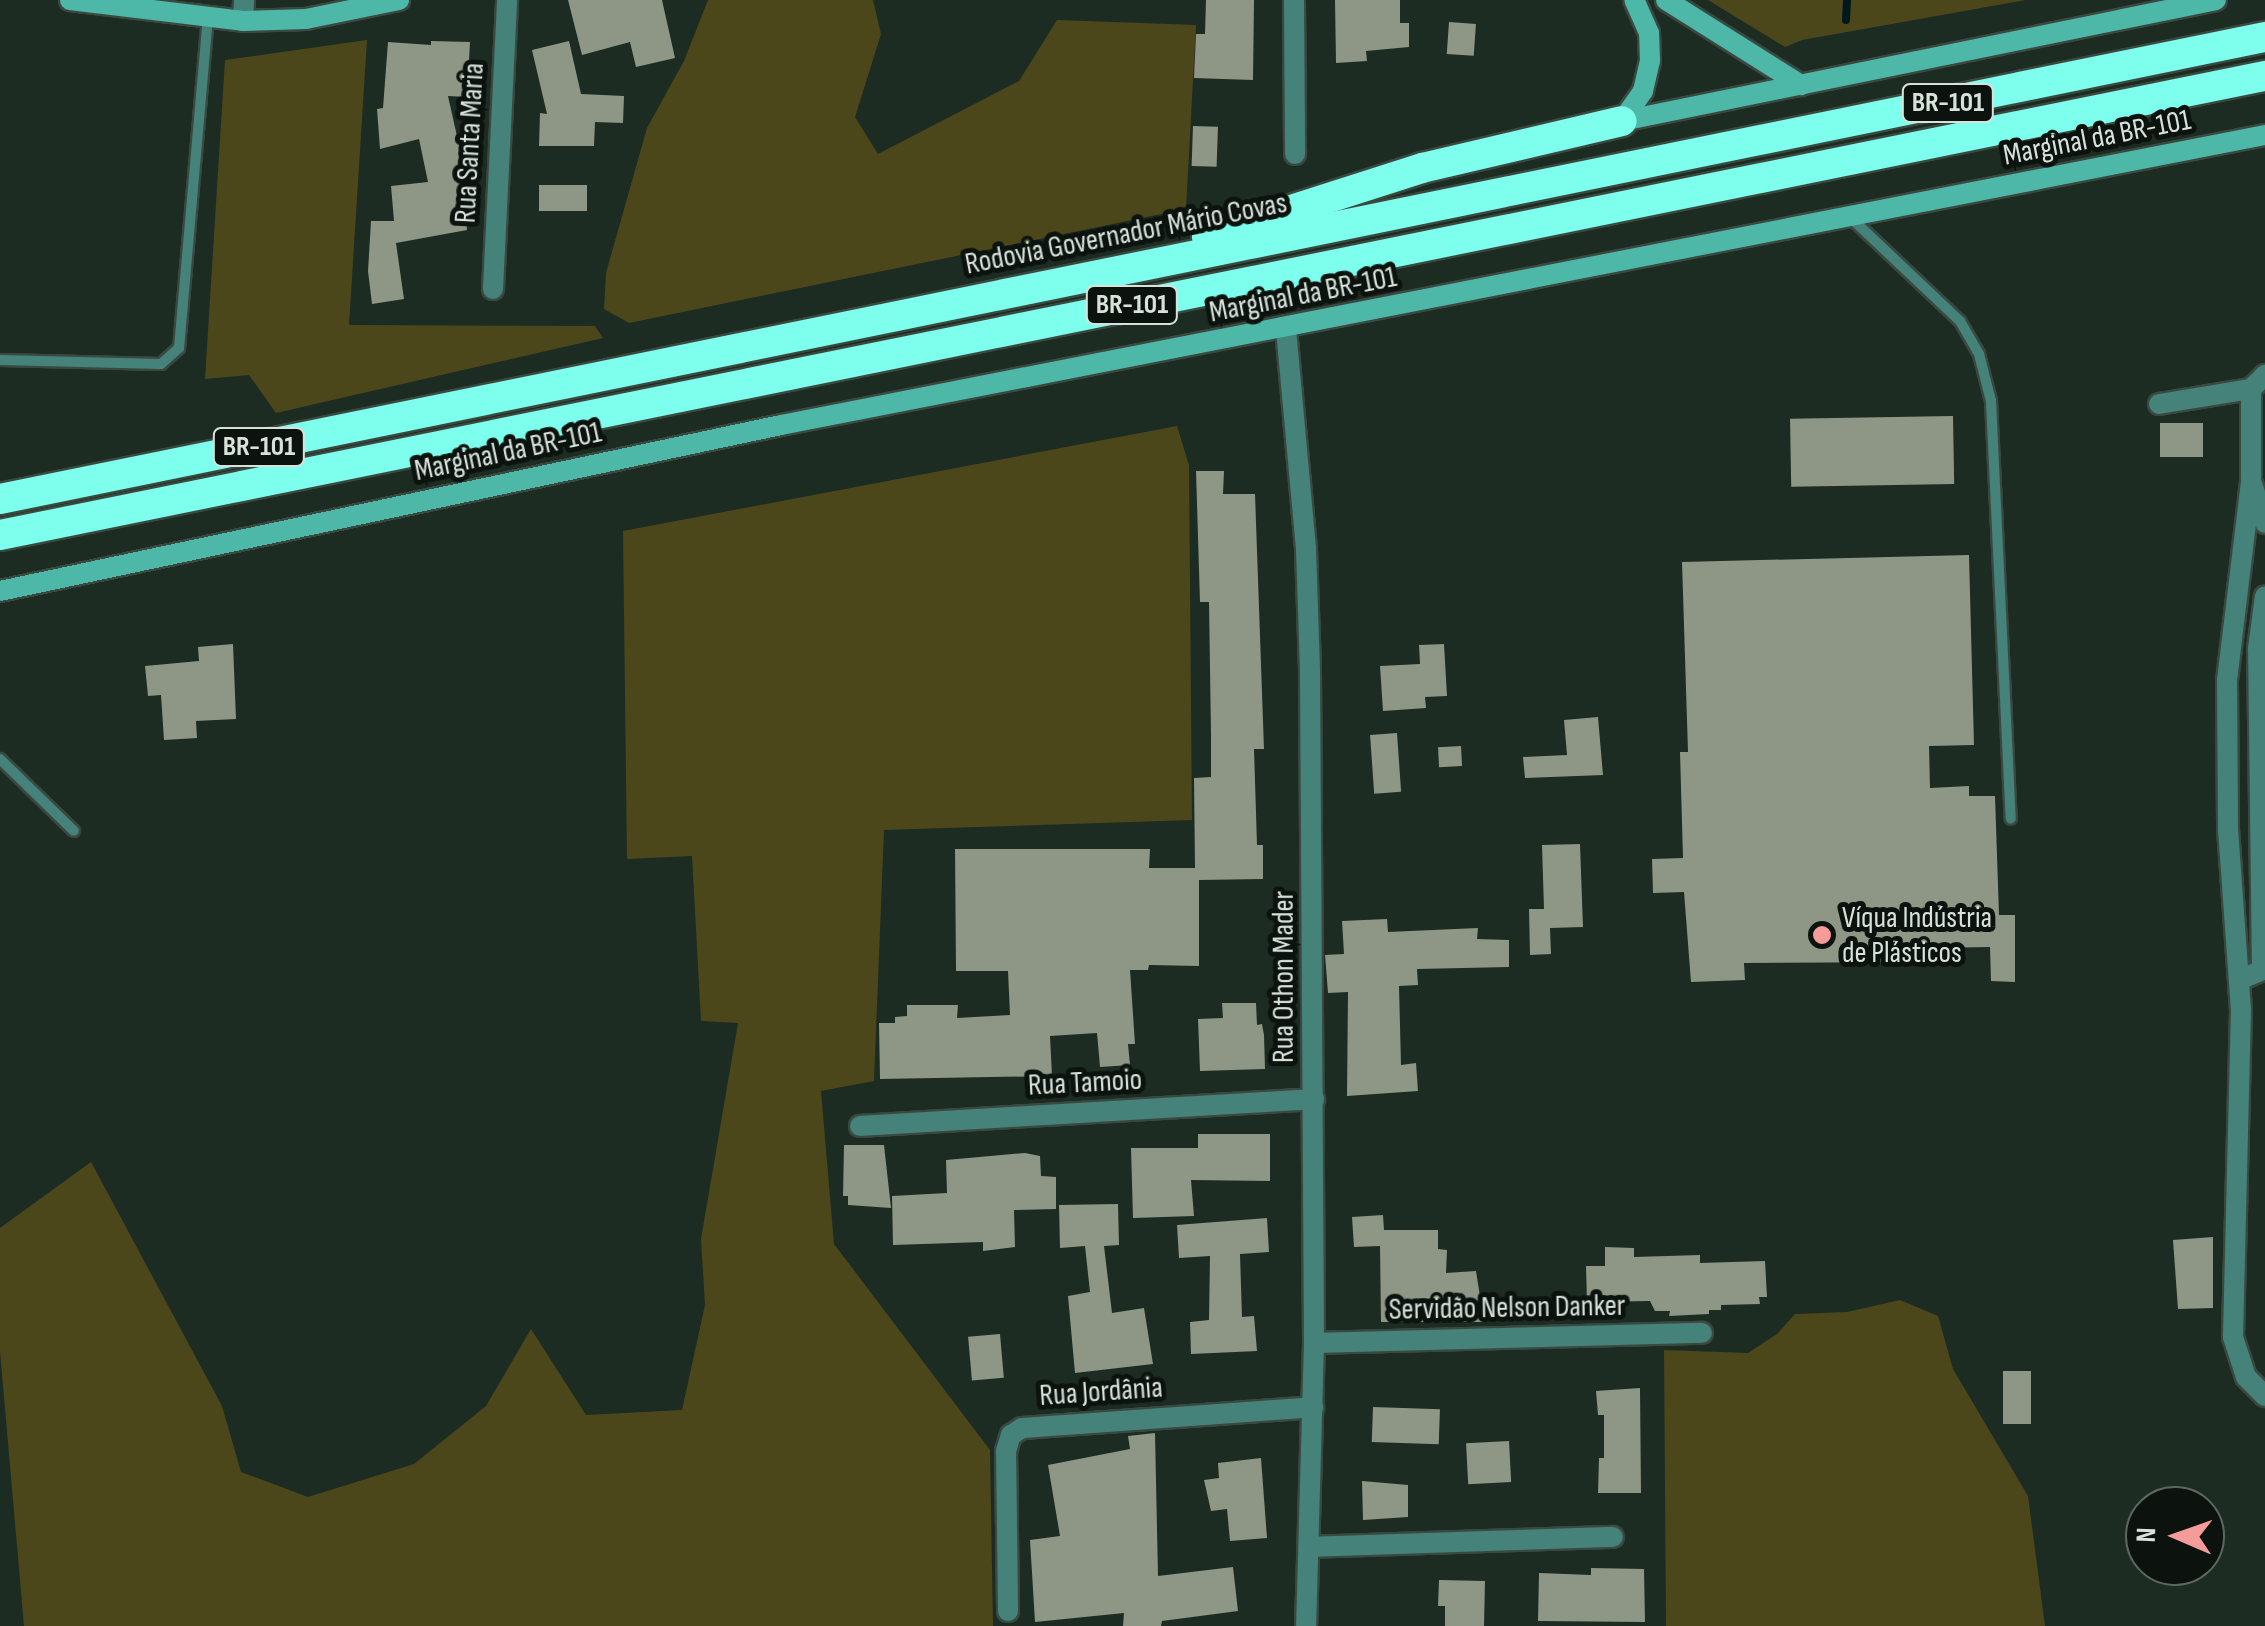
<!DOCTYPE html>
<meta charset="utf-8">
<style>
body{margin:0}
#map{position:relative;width:2265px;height:1626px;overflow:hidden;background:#1c2c22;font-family:"Sofia Sans Condensed",sans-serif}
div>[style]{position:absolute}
.green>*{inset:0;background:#4c471b}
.stream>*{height:8px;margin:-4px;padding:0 4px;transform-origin:4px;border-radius:4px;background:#00181d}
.building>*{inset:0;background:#8e9785;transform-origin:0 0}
.roads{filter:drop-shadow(2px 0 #3a4940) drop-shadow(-2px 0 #3a4940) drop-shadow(0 2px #3a4940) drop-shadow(0 -2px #3a4940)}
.service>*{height:10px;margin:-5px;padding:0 5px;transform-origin:5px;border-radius:5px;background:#45837a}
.minor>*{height:20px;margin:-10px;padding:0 10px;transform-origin:10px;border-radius:10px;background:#45837a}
.secondary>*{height:20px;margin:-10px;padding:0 10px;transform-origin:10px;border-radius:10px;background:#4db7a8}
.motorway>*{height:30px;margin:-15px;padding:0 15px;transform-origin:15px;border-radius:15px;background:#7efeec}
.dots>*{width:28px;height:28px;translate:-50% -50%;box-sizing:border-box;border:5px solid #0c130e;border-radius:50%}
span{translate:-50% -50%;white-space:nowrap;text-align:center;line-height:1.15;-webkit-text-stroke:10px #0c130e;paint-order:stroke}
.shield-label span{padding:2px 8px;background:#0c130e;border:2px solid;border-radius:8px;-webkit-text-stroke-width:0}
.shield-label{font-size:28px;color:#d8e2db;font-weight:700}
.street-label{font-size:30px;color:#d8e2db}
.poi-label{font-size:30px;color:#d8e2db}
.left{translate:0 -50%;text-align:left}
.north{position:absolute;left:2125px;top:1486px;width:100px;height:100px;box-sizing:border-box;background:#0c130e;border:2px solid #5e6660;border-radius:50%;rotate:272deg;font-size:28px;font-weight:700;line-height:40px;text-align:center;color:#d8e2db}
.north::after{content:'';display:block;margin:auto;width:35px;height:45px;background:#f59b99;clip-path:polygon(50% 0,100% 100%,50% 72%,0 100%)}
</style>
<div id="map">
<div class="green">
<i style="clip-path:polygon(708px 0,873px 0,881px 34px,855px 117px,878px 154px,1019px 81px,1057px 20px,1196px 25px,1186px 209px,629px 323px,604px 309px,606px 273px,647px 128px,684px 61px)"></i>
<i style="clip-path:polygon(1708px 0,2026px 0,1802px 40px,1785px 47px)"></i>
<i style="clip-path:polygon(367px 40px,349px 325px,595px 326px,603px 338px,276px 413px,249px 375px,205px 379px,225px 60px)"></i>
<i style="clip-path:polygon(1177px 426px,1189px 465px,1192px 820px,884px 830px,874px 1081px,821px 1091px,834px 1244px,990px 1450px,993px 1626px,24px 1626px,0 1351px,0 1228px,91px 1162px,222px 1406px,241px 1472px,308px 1497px,414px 1464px,486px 1406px,531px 1329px,586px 1415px,682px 1410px,705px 1305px,701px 1239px,738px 1023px,701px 1021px,692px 856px,627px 859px,623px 531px)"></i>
<i style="clip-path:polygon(1900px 1300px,1938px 1316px,1953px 1369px,2028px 1496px,2045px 1626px,1666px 1626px,1664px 1350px,1748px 1353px,1777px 1334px,1795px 1314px,1847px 1312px)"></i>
</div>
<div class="stream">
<i style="left:1846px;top:20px;width:20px;rotate:-87deg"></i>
</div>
<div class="building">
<i style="clip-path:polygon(568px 0,662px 0,675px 58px,636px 67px,630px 42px,582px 55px)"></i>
<i style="clip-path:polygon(1206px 0,1254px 0,1253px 80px,1194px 78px,1196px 34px,1205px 34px)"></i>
<i style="clip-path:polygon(1335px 0,1400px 0,1400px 23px,1409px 23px,1409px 47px,1366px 51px,1367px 61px,1336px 63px)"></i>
<i style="left:1449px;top:22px;width:27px;height:32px;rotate:4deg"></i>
<i style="clip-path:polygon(431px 41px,470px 42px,467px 97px,448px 96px,463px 163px,467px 230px,396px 243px,404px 299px,372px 304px,368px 271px,371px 221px,394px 221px,391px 186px,428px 182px,419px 139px,380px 149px,377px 109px,383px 108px,388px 42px,431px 45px)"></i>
<i style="clip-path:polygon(569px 41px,581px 94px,624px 96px,623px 123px,595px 122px,594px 146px,539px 146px,540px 113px,547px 114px,532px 50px)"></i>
<i style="left:1193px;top:126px;width:25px;height:40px;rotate:2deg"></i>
<i style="left:539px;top:185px;width:48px;height:26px"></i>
<i style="left:1953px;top:416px;width:68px;height:163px;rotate:89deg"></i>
<i style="left:2160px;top:423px;width:43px;height:34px"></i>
<i style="clip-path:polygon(1196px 471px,1224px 471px,1223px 494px,1255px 494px,1264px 749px,1254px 749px,1257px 845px,1263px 845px,1263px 879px,1199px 880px,1199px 966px,1149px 965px,1148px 970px,1130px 970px,1135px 1044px,1128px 1044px,1130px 1065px,1100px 1067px,1097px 1033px,1050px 1036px,1052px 1076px,880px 1079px,879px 1023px,895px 1023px,895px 1017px,907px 1016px,907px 1005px,958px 1005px,957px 1018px,1010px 1015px,1008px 971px,956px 971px,955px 849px,1150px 849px,1149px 868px,1195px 868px,1194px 778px,1211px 777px,1211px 735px,1209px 602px,1200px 602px)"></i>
<i style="clip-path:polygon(1969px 555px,1974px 745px,1929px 746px,1930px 788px,1969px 786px,1969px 796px,1995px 796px,1999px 915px,2015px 915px,2015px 982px,1991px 981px,1990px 947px,1931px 948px,1931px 962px,1744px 963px,1745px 980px,1691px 982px,1684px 892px,1653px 893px,1652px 859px,1683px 858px,1680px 752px,1688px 752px,1682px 562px)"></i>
<i style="clip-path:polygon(233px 644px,236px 719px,196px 721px,197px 738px,164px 740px,161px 695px,148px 696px,145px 666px,199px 661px,198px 647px)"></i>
<i style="clip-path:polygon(1444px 644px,1447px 696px,1425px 697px,1426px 708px,1383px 711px,1380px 666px,1420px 664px,1419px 645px)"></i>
<i style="clip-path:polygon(1598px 717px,1603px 775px,1525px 778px,1523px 757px,1567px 755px,1564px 720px)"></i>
<i style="left:1397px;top:733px;width:59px;height:27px;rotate:86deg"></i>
<i style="left:1461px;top:746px;width:20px;height:23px;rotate:87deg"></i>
<i style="clip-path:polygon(1580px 844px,1583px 927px,1550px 928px,1551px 954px,1530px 955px,1529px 909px,1544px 909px,1542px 845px)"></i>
<i style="clip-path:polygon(1387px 919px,1388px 932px,1478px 928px,1477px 939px,1509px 940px,1509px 967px,1417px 969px,1418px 985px,1399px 986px,1401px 1065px,1416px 1063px,1418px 1091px,1347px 1096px,1348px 992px,1328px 993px,1325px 955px,1344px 954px,1342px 921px)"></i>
<i style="clip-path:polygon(1222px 1003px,1256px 1003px,1257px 1025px,1262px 1024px,1264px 1035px,1265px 1069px,1200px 1071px,1198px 1019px,1223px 1018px)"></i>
<i style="clip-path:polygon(1198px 1134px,1270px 1134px,1270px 1181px,1191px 1180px,1194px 1216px,1133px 1218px,1131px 1148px,1198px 1148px)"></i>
<i style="clip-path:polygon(844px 1145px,884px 1145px,891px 1208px,848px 1205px,848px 1196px,843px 1196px)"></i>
<i style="clip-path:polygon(1025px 1153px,1040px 1156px,1041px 1176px,1056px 1177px,1056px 1209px,1014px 1210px,1015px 1247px,983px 1251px,983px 1242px,893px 1245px,892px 1196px,947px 1193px,946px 1160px)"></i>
<i style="clip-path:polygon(1118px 1204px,1119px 1245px,1104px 1246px,1112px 1313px,1144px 1308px,1153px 1364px,1075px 1373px,1068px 1296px,1090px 1292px,1085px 1246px,1060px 1248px,1059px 1205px)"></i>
<i style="clip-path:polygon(1383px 1215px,1384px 1230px,1438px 1230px,1438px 1249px,1447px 1250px,1446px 1273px,1476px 1271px,1484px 1322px,1381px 1322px,1380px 1246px,1354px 1247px,1352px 1217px)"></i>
<i style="clip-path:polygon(1267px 1218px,1269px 1252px,1240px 1254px,1242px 1317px,1254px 1316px,1257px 1351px,1191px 1354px,1190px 1322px,1209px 1320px,1210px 1256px,1179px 1258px,1177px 1225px)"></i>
<i style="clip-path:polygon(2213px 1237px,2213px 1308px,2178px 1309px,2173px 1240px)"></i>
<i style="clip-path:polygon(1605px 1247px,1634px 1248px,1634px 1257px,1700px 1255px,1700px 1263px,1765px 1261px,1767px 1297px,1759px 1297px,1760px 1304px,1721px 1305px,1721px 1310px,1709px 1310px,1709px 1314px,1669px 1316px,1670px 1311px,1655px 1311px,1650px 1301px,1587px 1302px,1586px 1266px,1605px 1266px)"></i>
<i style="left:1000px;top:1334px;width:44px;height:32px;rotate:85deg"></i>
<i style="left:2003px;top:1371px;width:28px;height:53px"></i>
<i style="clip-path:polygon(1640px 1388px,1641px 1493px,1598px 1493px,1599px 1458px,1604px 1458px,1604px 1415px,1598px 1415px,1596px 1391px)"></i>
<i style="left:1373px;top:1407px;width:67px;height:35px;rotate:2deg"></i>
<i style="clip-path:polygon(1155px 1433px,1158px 1576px,1233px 1567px,1238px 1611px,1162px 1621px,1161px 1626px,1123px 1626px,1124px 1613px,1035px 1622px,1030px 1540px,1060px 1536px,1048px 1465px,1130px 1449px,1128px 1436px)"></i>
<i style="left:1509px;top:1441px;width:41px;height:43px;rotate:87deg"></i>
<i style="clip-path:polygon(1261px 1458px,1267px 1538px,1230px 1541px,1227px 1509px,1211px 1511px,1204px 1480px,1219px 1478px,1218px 1463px)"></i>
<i style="clip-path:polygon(1362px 1481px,1408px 1485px,1408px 1517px,1363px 1520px)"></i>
<i style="clip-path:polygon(1591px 1568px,1644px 1569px,1645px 1622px,1538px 1621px,1539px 1573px,1591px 1575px)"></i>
<i style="clip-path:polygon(1439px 1580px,1485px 1581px,1484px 1626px,1445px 1626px,1445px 1606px,1438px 1606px)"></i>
</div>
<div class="roads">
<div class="service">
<i style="left:1851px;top:218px;width:150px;rotate:43.4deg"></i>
<i style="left:1960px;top:321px;width:38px;rotate:60deg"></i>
<i style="left:1979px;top:354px;width:49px;rotate:75.7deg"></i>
<i style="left:1991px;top:401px;width:418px;rotate:87.3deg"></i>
<i style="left:0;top:360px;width:161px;rotate:1.4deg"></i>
<i style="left:161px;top:364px;width:24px;rotate:-42deg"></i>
<i style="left:179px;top:348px;width:330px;rotate:-85deg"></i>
<i style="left:0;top:759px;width:103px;rotate:44.2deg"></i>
</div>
<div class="minor">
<i style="left:1294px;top:0;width:154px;rotate:89.6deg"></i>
<i style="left:243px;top:21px;width:21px;rotate:-87deg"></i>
<i style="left:493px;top:289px;width:289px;rotate:-87.2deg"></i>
<i style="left:1286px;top:329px;width:221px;rotate:84.8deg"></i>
<i style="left:1306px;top:549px;width:120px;rotate:88.1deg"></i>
<i style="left:1310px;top:669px;width:674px;rotate:89.66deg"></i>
<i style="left:1314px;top:1343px;width:283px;rotate:91.6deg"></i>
<i style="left:2251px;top:389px;width:93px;rotate:90deg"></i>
<i style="left:2251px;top:482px;width:200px;rotate:96.9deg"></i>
<i style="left:2227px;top:681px;width:148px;rotate:89.6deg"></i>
<i style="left:2228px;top:829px;width:180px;rotate:85.9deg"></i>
<i style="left:2241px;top:1009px;width:328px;rotate:91.4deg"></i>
<i style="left:2233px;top:1337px;width:42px;rotate:72deg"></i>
<i style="left:2246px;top:1377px;width:27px;rotate:45deg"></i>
<i style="left:2159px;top:404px;width:93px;rotate:-9.3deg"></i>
<i style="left:2251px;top:389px;width:20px;rotate:-45deg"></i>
<i style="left:2252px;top:484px;width:41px;rotate:71.6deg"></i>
<i style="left:2239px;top:980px;width:25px;rotate:-23deg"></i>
<i style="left:2262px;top:970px;width:321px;rotate:-90.7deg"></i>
<i style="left:2258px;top:649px;width:53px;rotate:-82.5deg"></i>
<i style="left:860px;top:1126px;width:455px;rotate:-3.4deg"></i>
<i style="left:1314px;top:1343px;width:388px;rotate:-1.5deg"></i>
<i style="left:1309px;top:1547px;width:304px;rotate:-1.9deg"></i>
<i style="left:1008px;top:1611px;width:160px;rotate:-90.7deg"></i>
<i style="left:1006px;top:1451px;width:17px;rotate:-73deg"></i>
<i style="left:1011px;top:1435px;width:13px;rotate:-32deg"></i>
<i style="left:1022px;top:1428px;width:292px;rotate:-4.1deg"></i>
</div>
<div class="secondary">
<i style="left:70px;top:0;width:174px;rotate:6.9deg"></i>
<i style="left:243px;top:21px;width:63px;rotate:-1.8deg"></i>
<i style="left:306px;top:19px;width:95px;rotate:-11.5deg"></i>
<i style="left:1666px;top:0;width:160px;rotate:32.2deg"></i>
<i style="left:1622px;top:121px;width:606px;rotate:-11.51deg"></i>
<i style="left:1622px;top:121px;width:37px;rotate:-55deg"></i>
<i style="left:1643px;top:91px;width:32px;rotate:-77deg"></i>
<i style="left:1650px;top:60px;width:27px;rotate:-92deg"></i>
<i style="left:1649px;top:33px;width:36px;rotate:-114deg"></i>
<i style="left:0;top:591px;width:798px;rotate:-12deg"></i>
<i style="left:781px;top:425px;width:1512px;rotate:-11.06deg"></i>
</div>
<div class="motorway">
<i style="left:1207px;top:237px;width:226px;rotate:-17.8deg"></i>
<i style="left:1422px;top:168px;width:205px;rotate:-13.2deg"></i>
<i style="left:0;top:499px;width:2312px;rotate:-11.53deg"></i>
<i style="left:0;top:535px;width:2311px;rotate:-11.46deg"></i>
</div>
</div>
<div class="dots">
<i style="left:1822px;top:935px;background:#f59b99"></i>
</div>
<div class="shield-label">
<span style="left:1948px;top:103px">BR-101</span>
<span style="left:1132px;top:305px">BR-101</span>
<span style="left:259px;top:447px">BR-101</span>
</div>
<div class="street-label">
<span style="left:2097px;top:138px;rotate:-11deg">Marginal da BR-101</span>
<span style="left:470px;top:143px;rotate:-87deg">Rua Santa Maria</span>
<span style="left:1126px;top:234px;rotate:-11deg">Rodovia Governador Mário Covas</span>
<span style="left:1303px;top:295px;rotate:-11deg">Marginal da BR-101</span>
<span style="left:508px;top:452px;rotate:-12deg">Marginal da BR-101</span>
<span style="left:1284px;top:977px;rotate:-90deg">Rua Othon Mader</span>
<span style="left:1085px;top:1083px;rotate:-3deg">Rua Tamoio</span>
<span style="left:1507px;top:1308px;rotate:-1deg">Servidão Nelson Danker</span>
<span style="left:1101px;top:1392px;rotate:-4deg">Rua Jordânia</span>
</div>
<div class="poi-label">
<span class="left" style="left:1842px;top:935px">Víqua Indústria<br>de Plásticos</span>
</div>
<div class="north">N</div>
</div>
